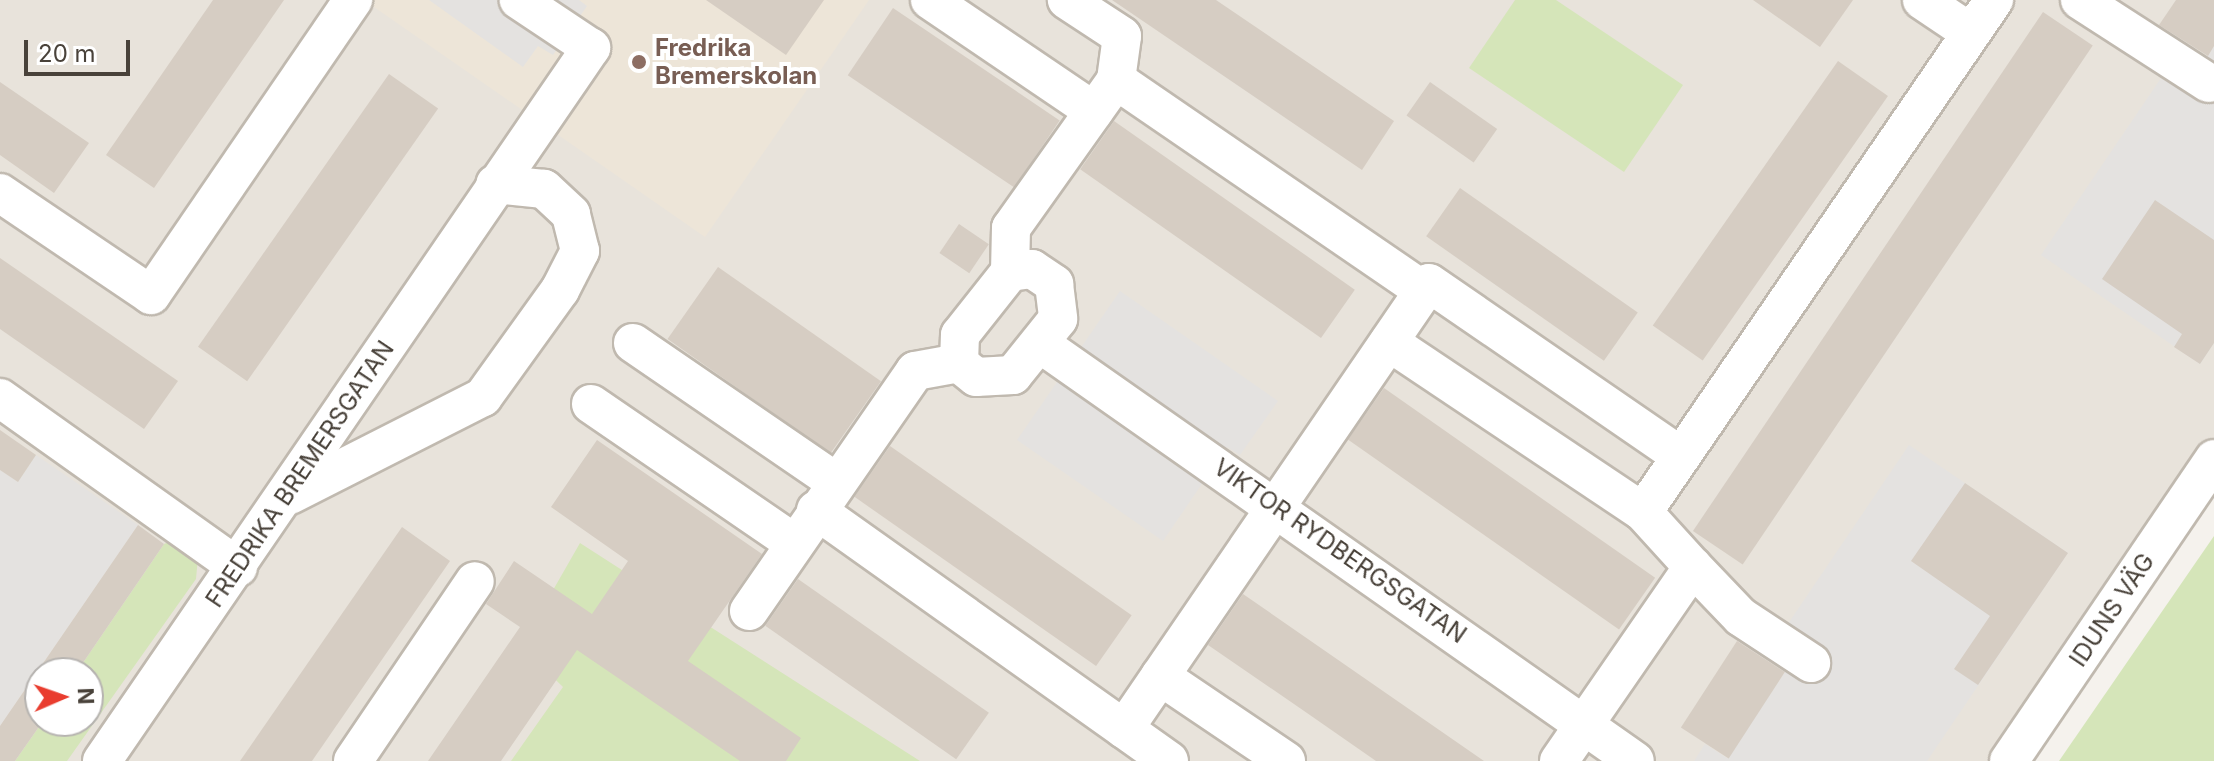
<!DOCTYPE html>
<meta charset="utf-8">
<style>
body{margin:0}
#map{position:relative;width:2214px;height:761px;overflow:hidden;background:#f5f2ed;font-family:Inter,sans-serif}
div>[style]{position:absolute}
.residential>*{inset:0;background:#e8e3db}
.education>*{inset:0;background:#ede5d8}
.green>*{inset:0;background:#d5e5b9}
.parking>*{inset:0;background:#e4e2e0}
.building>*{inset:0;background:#d6cdc3;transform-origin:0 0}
.roads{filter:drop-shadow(2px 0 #c0b9af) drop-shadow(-2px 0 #c0b9af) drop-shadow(0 2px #c0b9af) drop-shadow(0 -2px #c0b9af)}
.minor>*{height:38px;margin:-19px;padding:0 19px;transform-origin:19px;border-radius:19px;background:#fff}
.dots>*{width:22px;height:22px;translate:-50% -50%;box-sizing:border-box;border:4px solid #fff;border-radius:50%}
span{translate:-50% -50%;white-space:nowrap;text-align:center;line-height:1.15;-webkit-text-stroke:8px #fff;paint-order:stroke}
.education-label{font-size:24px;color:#785e54;font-weight:700}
.left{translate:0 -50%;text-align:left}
.street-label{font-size:24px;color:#49423a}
.north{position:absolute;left:24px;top:657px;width:80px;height:80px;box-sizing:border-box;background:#fff;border:2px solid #b6b3b0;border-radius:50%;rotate:88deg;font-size:22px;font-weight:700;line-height:32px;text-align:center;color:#49423a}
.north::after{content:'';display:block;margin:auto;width:28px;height:36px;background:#e93d2f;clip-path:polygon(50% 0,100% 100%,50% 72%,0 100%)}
.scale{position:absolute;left:24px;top:40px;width:106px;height:36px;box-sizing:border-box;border:4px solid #49423a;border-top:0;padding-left:10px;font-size:24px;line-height:28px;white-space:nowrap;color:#49423a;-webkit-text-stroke:6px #fff;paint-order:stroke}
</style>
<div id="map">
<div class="residential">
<i style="clip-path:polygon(evenodd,0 0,2214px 0,2214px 459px,2009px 761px,0 761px,0 0,40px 673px,88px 673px,88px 721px,40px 721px,40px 673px)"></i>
</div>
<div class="education">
<i style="clip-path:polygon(364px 0,869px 0,705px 237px)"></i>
</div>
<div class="green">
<i style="clip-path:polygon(1515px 0,1556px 0,1683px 85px,1624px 172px,1469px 68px)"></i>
<i style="clip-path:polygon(2214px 536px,2214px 761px,2059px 761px)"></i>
<i style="clip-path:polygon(174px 540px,198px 557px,196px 579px,67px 761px,15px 761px,43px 721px,88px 721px,88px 673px,76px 673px,164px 544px)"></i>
<i style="clip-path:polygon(580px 543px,712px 628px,920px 761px,511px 761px,563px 687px,521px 646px)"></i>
</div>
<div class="parking">
<i style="clip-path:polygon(429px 0,579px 0,587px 6px,553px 55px,538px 46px,523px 67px)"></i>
<i style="clip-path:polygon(2214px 46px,2214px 343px,2200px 364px,2041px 255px,2178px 53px,2199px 67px)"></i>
<i style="clip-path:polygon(1120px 291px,1278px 401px,1240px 455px,1227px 447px,1163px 541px,1017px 440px)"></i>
<i style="clip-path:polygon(1909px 445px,2068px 553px,1927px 761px,1694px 761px,1705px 744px,1727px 758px,1793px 660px,1773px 646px)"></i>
<i style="clip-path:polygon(36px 455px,138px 525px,0 726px,0 470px,18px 482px)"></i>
</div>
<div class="building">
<i style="clip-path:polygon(213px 0,284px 0,154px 188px,106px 155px)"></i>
<i style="clip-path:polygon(706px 0,824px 0,786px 55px)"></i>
<i style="clip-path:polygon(1112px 0,1216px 0,1394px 121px,1362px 170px)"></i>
<i style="clip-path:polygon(1753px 0,1853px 0,1820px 47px)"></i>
<i style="clip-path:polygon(2176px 0,2214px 0,2214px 46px,2208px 56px,2159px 25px)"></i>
<i style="left:893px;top:8px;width:201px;height:81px;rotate:34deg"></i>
<i style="left:2043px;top:12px;width:60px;height:626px;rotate:34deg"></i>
<i style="left:1838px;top:61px;width:61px;height:323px;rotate:35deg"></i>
<i style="left:389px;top:74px;width:60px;height:333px;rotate:35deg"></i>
<i style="clip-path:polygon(0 82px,89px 143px,54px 193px,0 155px)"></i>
<i style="left:1430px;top:82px;width:82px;height:41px;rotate:35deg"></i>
<i style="left:1114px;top:121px;width:294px;height:59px;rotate:35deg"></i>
<i style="left:1460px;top:188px;width:217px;height:59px;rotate:35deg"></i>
<i style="clip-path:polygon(2155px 200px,2214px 240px,2214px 343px,2200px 364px,2174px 347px,2182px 334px,2102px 279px)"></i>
<i style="left:959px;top:224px;width:36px;height:35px;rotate:34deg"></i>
<i style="clip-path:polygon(0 258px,178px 381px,144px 429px,0 329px)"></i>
<i style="left:718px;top:267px;width:199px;height:88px;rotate:35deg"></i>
<i style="left:1384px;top:388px;width:331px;height:63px;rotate:35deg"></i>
<i style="clip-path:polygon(0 430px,36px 455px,18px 482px,0 470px)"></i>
<i style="clip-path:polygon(597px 440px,762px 554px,688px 661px,801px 738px,786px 761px,740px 761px,577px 650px,501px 761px,428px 761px,520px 627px,486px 604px,514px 561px,592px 614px,628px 561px,551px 507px)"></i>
<i style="left:890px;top:446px;width:295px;height:62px;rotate:35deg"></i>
<i style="clip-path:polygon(1965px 483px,2068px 553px,1978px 685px,1954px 669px,1990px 616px,1911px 561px)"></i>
<i style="clip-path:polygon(138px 525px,164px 544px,76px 673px,40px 673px,43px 721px,15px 761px,0 761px,0 726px)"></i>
<i style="clip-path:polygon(402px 527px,450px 561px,312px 761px,240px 761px)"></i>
<i style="left:798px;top:579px;width:233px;height:57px;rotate:35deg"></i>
<i style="clip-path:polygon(1243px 594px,1484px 761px,1376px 761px,1307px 713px,1208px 645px)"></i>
<i style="left:1737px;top:641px;width:57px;height:103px;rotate:33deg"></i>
</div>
<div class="roads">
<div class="minor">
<i style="left:930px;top:0;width:198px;rotate:34.1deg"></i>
<i style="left:1922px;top:0;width:59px;rotate:34deg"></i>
<i style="left:2080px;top:0;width:153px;rotate:32.8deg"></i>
<i style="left:1116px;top:80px;width:373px;rotate:34.4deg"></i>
<i style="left:0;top:193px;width:182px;rotate:34deg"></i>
<i style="left:151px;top:295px;width:358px;rotate:-55.6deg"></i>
<i style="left:1032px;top:269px;width:27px;rotate:34deg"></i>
<i style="left:1054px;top:284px;width:35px;rotate:83deg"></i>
<i style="left:1058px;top:319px;width:72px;rotate:128.8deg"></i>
<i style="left:1013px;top:375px;width:37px;rotate:177deg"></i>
<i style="left:976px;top:377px;width:22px;rotate:-141deg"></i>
<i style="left:959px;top:363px;width:28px;rotate:-88deg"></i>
<i style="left:960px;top:335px;width:80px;rotate:-51.6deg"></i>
<i style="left:1010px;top:272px;width:22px;rotate:-8deg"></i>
<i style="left:1010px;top:272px;width:44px;rotate:-88.7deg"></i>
<i style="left:1011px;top:228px;width:181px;rotate:-54.6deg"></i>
<i style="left:1116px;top:80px;width:44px;rotate:-82.2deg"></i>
<i style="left:1122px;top:36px;width:66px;rotate:-146.8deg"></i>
<i style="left:1389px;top:342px;width:306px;rotate:33.8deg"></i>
<i style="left:1643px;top:512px;width:621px;rotate:-55.57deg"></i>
<i style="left:633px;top:343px;width:246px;rotate:34.4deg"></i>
<i style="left:1042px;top:345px;width:724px;rotate:35.05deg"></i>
<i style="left:0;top:398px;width:292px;rotate:35.4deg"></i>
<i style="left:591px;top:404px;width:246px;rotate:34.4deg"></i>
<i style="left:290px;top:495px;width:216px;rotate:-26.9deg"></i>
<i style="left:483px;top:397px;width:132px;rotate:-54.3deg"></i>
<i style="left:560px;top:290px;width:44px;rotate:-62.9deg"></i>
<i style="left:580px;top:251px;width:38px;rotate:-104deg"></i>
<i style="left:571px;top:214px;width:37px;rotate:-137deg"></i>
<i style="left:544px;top:189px;width:49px;rotate:-174.2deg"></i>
<i style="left:816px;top:510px;width:433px;rotate:35.4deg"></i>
<i style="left:1693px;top:567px;width:69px;rotate:46.2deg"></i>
<i style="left:1741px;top:617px;width:84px;rotate:33.3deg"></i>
<i style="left:749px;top:611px;width:292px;rotate:-55.3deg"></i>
<i style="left:915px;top:371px;width:45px;rotate:-10.3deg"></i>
<i style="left:1160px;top:676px;width:152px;rotate:34deg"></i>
<i style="left:1124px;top:729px;width:540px;rotate:-55.63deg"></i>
<i style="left:1429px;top:283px;width:306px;rotate:34.5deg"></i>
<i style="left:102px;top:761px;width:865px;rotate:-55.56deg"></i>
<i style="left:591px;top:48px;width:87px;rotate:-146.3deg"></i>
<i style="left:353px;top:761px;width:217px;rotate:-55.9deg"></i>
<i style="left:1559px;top:761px;width:236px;rotate:-55.4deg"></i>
<i style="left:1693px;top:567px;width:74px;rotate:-132.3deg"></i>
<i style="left:2009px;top:761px;width:365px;rotate:-55.8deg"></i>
</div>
</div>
<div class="dots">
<i style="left:639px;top:62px;background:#8d6e63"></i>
</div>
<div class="education-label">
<span class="left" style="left:655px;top:62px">Fredrika<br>Bremerskolan</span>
</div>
<div class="street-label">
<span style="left:300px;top:474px;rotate:-56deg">FREDRIKA BREMERSGATAN</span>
<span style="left:1340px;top:551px;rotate:35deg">VIKTOR RYDBERGSGATAN</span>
<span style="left:2112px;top:610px;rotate:-56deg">IDUNS VÄG</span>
</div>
<div class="north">N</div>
<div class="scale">20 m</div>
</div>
